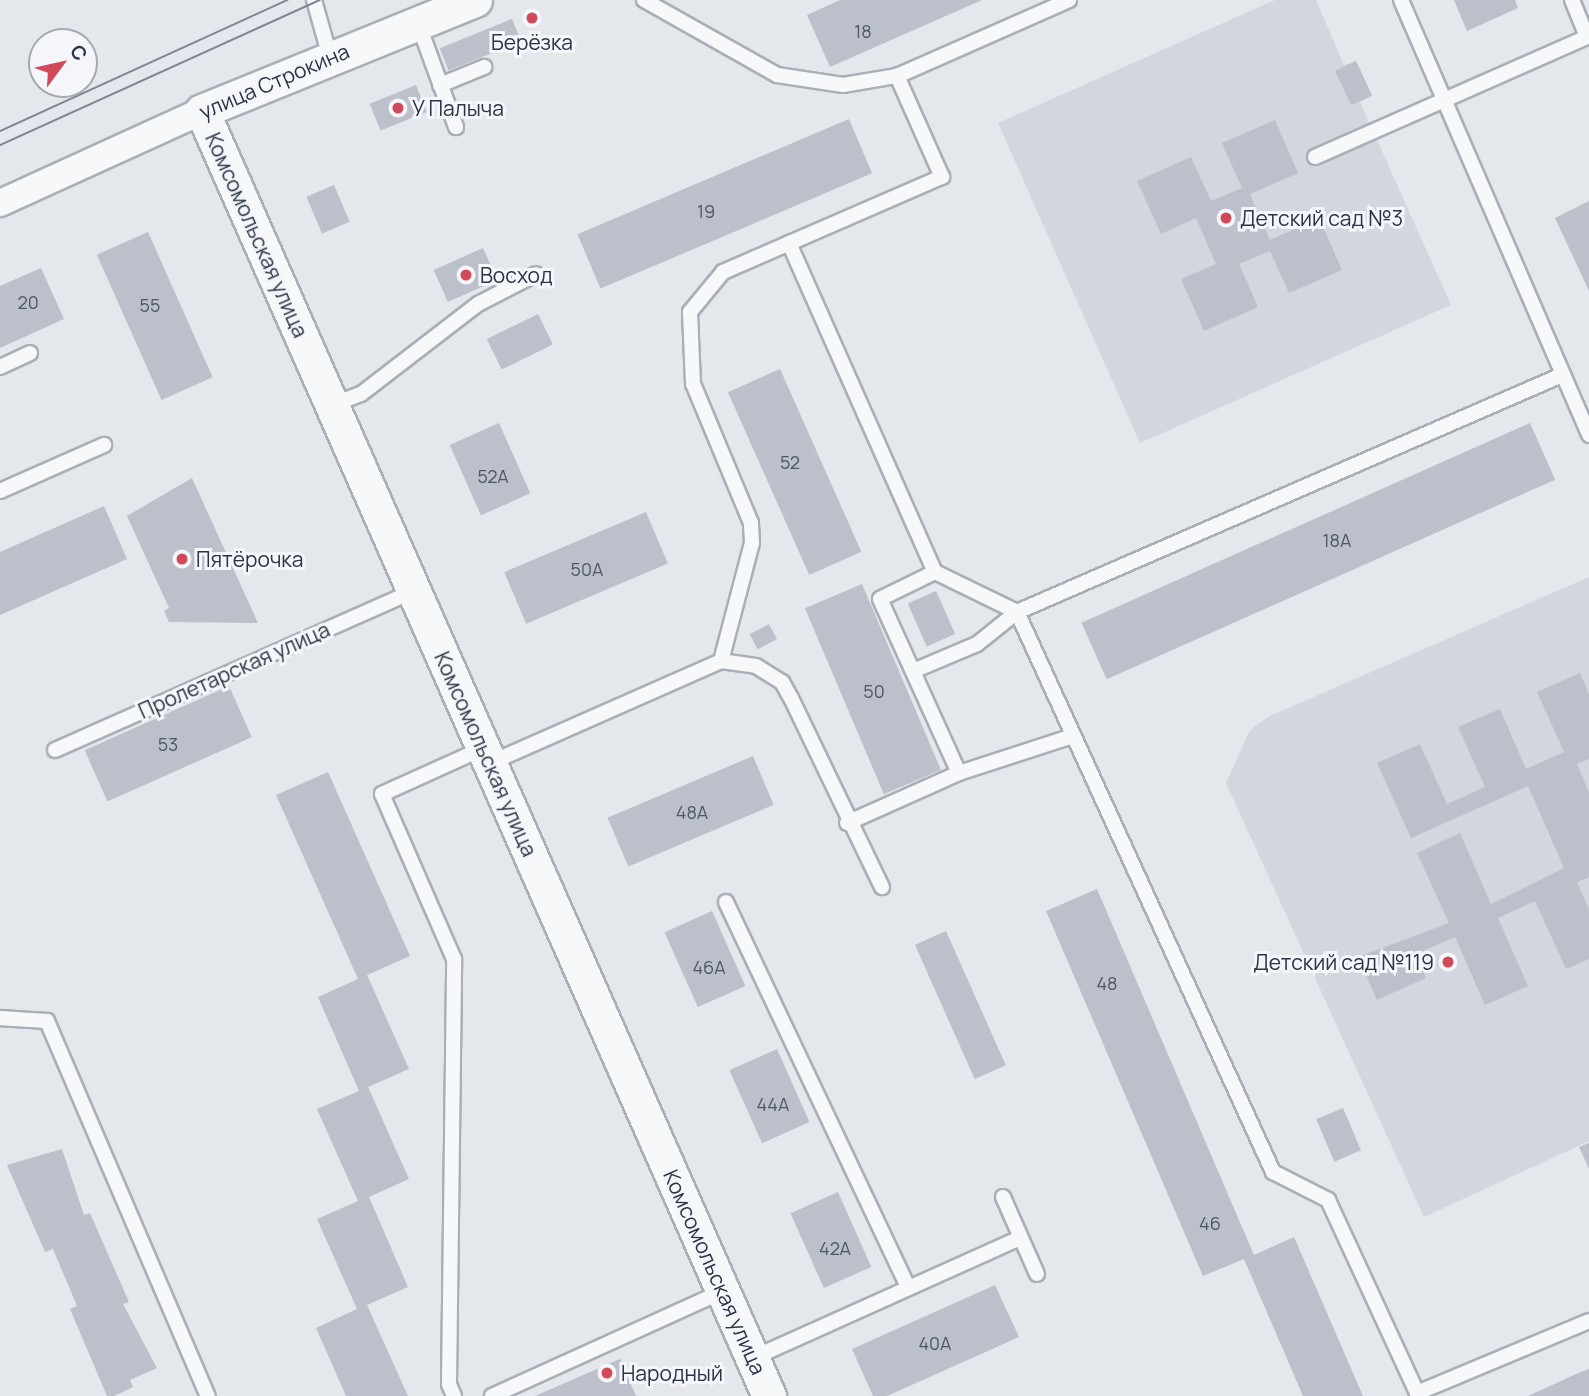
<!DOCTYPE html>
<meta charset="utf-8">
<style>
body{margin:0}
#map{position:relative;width:1589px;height:1396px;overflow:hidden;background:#e4e7ec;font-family:Manrope,sans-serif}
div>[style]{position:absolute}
.built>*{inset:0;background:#d2d6de}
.building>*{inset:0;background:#bbc0ca;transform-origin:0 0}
.roads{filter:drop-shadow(2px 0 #a9aeb7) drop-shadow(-2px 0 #a9aeb7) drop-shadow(0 2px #a9aeb7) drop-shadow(0 -2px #a9aeb7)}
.service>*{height:14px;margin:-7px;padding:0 7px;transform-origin:7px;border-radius:7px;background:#f7f8fa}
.minor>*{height:26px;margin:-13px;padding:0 13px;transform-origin:13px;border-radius:13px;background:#f7f8fa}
.tertiary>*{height:33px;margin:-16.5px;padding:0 16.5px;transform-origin:16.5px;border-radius:16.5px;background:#f7f8fa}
.tram>*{height:2px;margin:-1px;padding:0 1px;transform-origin:1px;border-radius:1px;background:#7d8696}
.dots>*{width:19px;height:19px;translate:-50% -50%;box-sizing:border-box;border:4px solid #f4f6f9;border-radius:50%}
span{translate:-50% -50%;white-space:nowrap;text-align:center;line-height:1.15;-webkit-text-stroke:6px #f4f6f9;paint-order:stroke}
.number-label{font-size:18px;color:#4f5766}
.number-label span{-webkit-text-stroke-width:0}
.poi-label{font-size:21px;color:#2b3445}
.left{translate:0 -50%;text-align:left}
.right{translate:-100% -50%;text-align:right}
.street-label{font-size:21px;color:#2b3445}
.north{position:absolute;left:28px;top:28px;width:70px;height:70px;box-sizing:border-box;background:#f4f6f9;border:2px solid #a4a8b1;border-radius:50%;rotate:57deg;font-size:19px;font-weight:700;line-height:28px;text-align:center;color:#2b3445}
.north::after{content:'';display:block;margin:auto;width:24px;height:32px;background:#d1495b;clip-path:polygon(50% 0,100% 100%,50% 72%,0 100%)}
</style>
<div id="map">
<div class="built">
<i style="clip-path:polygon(1275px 0,1316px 0,1344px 65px,1356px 61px,1372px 96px,1360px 102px,1451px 305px,1140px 443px,998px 123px)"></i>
<i style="clip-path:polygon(1589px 577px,1589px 1141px,1424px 1217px,1226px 783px,1250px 730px,1270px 716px)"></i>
</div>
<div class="building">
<i style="clip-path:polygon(840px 0,982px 0,830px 67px,807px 15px)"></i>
<i style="clip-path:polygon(1454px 0,1515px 0,1518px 8px,1467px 31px)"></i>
<i style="left:512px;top:19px;width:24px;height:78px;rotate:68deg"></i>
<i style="left:1356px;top:61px;width:38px;height:23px;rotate:65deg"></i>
<i style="left:416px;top:85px;width:29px;height:50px;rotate:68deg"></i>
<i style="left:849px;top:119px;width:59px;height:295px;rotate:67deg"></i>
<i style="clip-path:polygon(1275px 120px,1298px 173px,1250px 194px,1270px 240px,1319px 218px,1342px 270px,1289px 293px,1270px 251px,1239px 264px,1258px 307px,1204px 331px,1181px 279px,1216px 264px,1196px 218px,1161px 234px,1137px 181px,1191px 157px,1211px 201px,1242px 188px,1222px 143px)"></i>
<i style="left:334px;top:185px;width:40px;height:30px;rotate:67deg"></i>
<i style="clip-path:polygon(1589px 201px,1589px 291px,1555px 218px)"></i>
<i style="left:148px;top:232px;width:159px;height:56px;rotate:66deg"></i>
<i style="left:483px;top:248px;width:35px;height:54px;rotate:66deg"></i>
<i style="clip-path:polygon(41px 268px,64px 319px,0 348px,0 286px)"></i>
<i style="left:538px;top:314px;width:34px;height:57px;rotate:64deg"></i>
<i style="left:780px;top:369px;width:200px;height:57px;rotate:66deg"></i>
<i style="left:499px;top:423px;width:77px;height:54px;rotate:66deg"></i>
<i style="left:1530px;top:423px;width:62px;height:491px;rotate:66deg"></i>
<i style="clip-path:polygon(192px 478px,258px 623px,169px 622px,164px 611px,169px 608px,127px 516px)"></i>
<i style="clip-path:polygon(104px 506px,127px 559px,0 615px,0 552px)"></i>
<i style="left:646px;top:512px;width:56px;height:154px;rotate:67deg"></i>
<i style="left:862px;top:584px;width:202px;height:62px;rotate:67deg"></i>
<i style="left:936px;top:591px;width:47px;height:31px;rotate:66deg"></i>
<i style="left:769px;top:624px;width:17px;height:22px;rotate:62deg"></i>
<i style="clip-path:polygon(1580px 673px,1589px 694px,1589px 759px,1577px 764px,1589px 792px,1589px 877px,1577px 882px,1589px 909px,1589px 959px,1566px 969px,1535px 901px,1498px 918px,1528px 986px,1485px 1005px,1455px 937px,1416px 954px,1426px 978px,1377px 1000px,1358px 957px,1449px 923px,1417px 853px,1460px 833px,1491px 904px,1564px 868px,1528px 786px,1411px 838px,1377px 763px,1420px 744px,1447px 804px,1485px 787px,1458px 727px,1500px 709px,1526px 769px,1564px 752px,1537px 692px)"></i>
<i style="left:229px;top:686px;width:56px;height:158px;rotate:66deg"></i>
<i style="left:753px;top:756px;width:53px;height:158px;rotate:67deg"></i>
<i style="clip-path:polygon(328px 772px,410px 956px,367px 975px,409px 1069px,368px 1087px,409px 1179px,369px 1197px,408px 1287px,367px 1305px,408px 1396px,346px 1396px,316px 1328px,357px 1309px,317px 1219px,358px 1201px,317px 1109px,359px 1091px,318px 997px,358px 979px,276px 795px)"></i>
<i style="clip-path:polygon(1097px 889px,1254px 1255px,1294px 1237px,1363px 1396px,1303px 1396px,1244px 1259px,1203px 1276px,1046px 911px)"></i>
<i style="left:712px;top:911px;width:82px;height:52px;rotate:66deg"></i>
<i style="left:946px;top:931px;width:147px;height:34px;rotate:66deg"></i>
<i style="left:777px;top:1049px;width:80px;height:52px;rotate:66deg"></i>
<i style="left:1343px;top:1108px;width:46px;height:29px;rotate:67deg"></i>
<i style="clip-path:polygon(1589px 1143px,1589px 1169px,1579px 1147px)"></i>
<i style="clip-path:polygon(62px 1149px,84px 1215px,90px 1213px,129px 1302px,123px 1304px,157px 1368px,130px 1380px,133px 1387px,114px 1396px,107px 1396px,70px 1309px,77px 1306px,53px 1249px,45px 1252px,7px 1165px)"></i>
<i style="left:838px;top:1192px;width:82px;height:52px;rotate:66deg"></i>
<i style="clip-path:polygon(995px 1285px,1019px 1337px,887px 1396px,873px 1396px,852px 1349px)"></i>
<i style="clip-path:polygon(620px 1359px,636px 1396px,535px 1396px)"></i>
<i style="clip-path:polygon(1589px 1369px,1589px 1396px,1528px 1396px,1576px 1374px)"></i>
</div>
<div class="roads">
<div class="service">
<i style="left:314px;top:0;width:59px;rotate:74.3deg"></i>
<i style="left:644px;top:0;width:153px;rotate:29.4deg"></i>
<i style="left:777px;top:75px;width:67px;rotate:8.6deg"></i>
<i style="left:843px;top:85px;width:55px;rotate:-9.5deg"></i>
<i style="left:897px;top:76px;width:188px;rotate:-23.8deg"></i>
<i style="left:1401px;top:0;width:474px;rotate:66.6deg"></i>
<i style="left:418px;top:23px;width:111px;rotate:69.9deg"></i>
<i style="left:440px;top:85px;width:48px;rotate:-22.2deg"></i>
<i style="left:1315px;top:157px;width:297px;rotate:-23.8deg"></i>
<i style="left:1587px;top:37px;width:40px;rotate:-112deg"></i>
<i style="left:789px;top:243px;width:360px;rotate:66.1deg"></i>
<i style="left:935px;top:572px;width:91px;rotate:26deg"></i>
<i style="left:1017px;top:612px;width:51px;rotate:141.3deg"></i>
<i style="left:977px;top:644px;width:69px;rotate:157.1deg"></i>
<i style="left:0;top:367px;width:33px;rotate:-25deg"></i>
<i style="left:1562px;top:375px;width:594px;rotate:156.5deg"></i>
<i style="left:1017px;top:612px;width:616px;rotate:65.43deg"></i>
<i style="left:1273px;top:1172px;width:62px;rotate:27deg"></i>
<i style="left:1328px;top:1200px;width:213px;rotate:65.2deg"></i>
<i style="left:1417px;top:1393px;width:186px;rotate:-22.7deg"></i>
<i style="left:332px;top:405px;width:31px;rotate:-21deg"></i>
<i style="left:361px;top:394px;width:148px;rotate:-37.6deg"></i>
<i style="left:478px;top:304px;width:65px;rotate:-27.3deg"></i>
<i style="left:0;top:491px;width:114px;rotate:-23.9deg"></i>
<i style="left:935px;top:572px;width:61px;rotate:153.9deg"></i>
<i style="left:880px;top:599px;width:191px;rotate:65.6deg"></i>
<i style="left:721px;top:661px;width:122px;rotate:-75.3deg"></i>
<i style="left:752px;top:543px;width:20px;rotate:-93deg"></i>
<i style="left:751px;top:523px;width:151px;rotate:-112.6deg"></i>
<i style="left:693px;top:384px;width:72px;rotate:-92.4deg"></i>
<i style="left:690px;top:312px;width:52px;rotate:-50.5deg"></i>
<i style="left:723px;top:272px;width:239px;rotate:-23.5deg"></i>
<i style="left:942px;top:177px;width:111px;rotate:-114deg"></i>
<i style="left:55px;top:750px;width:393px;rotate:-23.9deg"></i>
<i style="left:490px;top:763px;width:253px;rotate:-23.8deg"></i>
<i style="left:721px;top:661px;width:35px;rotate:8deg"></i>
<i style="left:756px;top:666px;width:31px;rotate:32deg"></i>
<i style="left:782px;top:682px;width:18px;rotate:61deg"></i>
<i style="left:791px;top:698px;width:210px;rotate:64.3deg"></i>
<i style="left:847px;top:823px;width:123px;rotate:-24.1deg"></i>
<i style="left:959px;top:773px;width:117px;rotate:-18deg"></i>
<i style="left:726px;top:902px;width:426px;rotate:64.7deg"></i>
<i style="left:0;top:1018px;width:47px;rotate:3.7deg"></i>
<i style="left:47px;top:1021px;width:408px;rotate:66.8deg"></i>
<i style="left:1003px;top:1197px;width:84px;rotate:66.2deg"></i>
<i style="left:753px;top:1358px;width:293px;rotate:-24.2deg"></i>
<i style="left:454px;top:1396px;width:13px;rotate:-113deg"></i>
<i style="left:449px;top:1384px;width:425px;rotate:-89.3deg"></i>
<i style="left:454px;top:959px;width:180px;rotate:-113.6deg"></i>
<i style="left:382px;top:794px;width:112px;rotate:-24.3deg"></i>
<i style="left:492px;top:1396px;width:254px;rotate:-24.4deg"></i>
</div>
<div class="minor">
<i style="left:0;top:203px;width:222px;rotate:-24.5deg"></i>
</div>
<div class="tertiary">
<i style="left:475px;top:0;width:295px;rotate:157.9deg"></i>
<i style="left:202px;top:111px;width:1405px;rotate:66.19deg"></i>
</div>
</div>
<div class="tram">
<i style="left:0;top:131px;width:316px;rotate:-24.5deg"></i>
<i style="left:0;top:145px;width:351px;rotate:-24.4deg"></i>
</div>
<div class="dots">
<i style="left:532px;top:18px;background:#d1495b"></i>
<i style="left:398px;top:108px;background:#d1495b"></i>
<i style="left:1226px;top:218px;background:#d1495b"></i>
<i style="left:466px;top:275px;background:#d1495b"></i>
<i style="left:182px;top:559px;background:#d1495b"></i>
<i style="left:1448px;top:962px;background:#d1495b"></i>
<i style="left:607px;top:1373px;background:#d1495b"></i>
</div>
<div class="number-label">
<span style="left:863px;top:31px">18</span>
<span style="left:706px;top:211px">19</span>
<span style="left:28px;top:302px">20</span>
<span style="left:150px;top:305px">55</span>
<span style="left:790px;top:462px">52</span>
<span style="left:493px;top:476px">52А</span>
<span style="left:1337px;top:540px">18А</span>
<span style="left:587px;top:569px">50А</span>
<span style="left:874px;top:691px">50</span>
<span style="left:168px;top:744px">53</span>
<span style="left:692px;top:812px">48А</span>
<span style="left:709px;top:967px">46А</span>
<span style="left:1107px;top:983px">48</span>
<span style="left:773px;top:1104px">44А</span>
<span style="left:1210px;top:1223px">46</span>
<span style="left:835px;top:1248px">42А</span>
<span style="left:935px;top:1343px">40А</span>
</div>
<div class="poi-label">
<span style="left:532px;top:42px">Берёзка</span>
<span class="left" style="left:412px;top:108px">У Палыча</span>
<span class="left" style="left:1240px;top:218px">Детский сад №3</span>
<span class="left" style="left:480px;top:275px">Восход</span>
<span class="left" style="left:196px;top:559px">Пятёрочка</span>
<span class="right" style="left:1434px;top:962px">Детский сад №119</span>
<span class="left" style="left:621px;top:1373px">Народный</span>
</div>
<div class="street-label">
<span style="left:274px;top:81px;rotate:-23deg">улица Строкина</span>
<span style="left:257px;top:235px;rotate:66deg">Комсомольская улица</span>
<span style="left:234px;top:670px;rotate:-24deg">Пролетарская улица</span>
<span style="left:486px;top:754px;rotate:66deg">Комсомольская улица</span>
<span style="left:715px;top:1272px;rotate:66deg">Комсомольская улица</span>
</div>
<div class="north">С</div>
</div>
